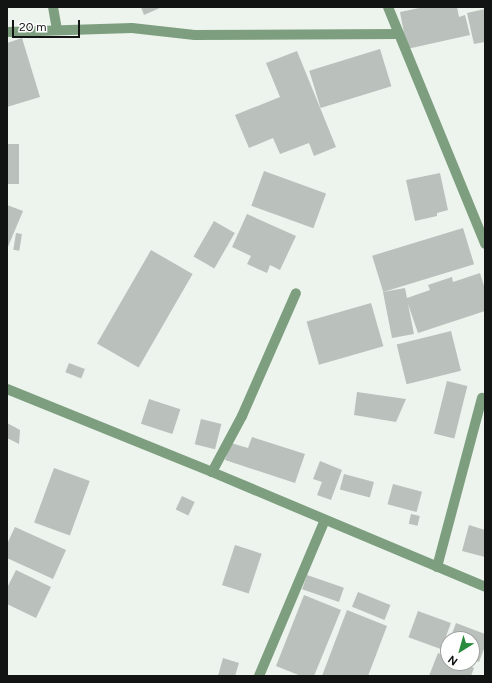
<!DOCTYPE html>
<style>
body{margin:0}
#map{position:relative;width:492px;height:683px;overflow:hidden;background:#edf3ed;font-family:Figtree,sans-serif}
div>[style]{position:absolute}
.building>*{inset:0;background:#bac0bb;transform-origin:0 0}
.minor>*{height:10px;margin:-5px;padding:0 5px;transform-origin:5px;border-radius:5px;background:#7d9f7f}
span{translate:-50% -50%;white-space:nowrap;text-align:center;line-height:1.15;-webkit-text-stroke:3px #fff;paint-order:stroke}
.frame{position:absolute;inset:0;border:8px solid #121413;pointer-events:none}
.north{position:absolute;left:440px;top:631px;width:40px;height:40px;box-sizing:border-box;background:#fff;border:1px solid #a0a1a1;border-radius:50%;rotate:217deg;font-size:11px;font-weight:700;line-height:16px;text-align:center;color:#121413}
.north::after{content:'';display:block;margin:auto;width:14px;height:18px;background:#2a8a3d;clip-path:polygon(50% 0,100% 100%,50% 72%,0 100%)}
.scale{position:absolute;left:12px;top:20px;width:68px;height:18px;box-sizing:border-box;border:2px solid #121413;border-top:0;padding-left:5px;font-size:12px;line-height:14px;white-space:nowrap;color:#121413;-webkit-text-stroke:3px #fff;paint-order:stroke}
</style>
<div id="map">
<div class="building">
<i style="clip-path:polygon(141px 7px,162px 7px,144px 15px)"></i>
<i style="clip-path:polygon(424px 7px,457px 7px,459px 17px,465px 15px,470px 35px,407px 49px,400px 12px)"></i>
<i style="clip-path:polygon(485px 9px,485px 42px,474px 44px,467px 13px)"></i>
<i style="clip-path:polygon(22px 38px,40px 97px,7px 107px,7px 43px)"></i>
<i style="left:380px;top:49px;width:39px;height:74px;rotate:73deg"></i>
<i style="clip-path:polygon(297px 51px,336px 147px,314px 156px,309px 143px,280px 154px,273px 138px,249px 148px,235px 115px,280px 97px,266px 63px)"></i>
<i style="left:7px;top:144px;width:12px;height:40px"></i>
<i style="left:264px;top:171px;width:66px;height:37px;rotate:20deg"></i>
<i style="clip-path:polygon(440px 173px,448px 210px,437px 213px,437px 216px,415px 221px,406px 180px)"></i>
<i style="clip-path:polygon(7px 205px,23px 211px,7px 249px)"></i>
<i style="clip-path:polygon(247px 214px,296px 236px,280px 270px,270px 265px,267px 273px,247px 264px,251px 256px,232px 247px)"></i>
<i style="left:214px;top:221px;width:24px;height:41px;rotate:30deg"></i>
<i style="left:463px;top:228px;width:38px;height:95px;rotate:73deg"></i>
<i style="left:16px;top:233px;width:6px;height:17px;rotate:9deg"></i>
<i style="left:151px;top:250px;width:48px;height:108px;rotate:30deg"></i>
<i style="clip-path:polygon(480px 273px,485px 289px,485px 311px,418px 333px,408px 304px,414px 334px,392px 338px,383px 292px,405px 288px,407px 298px,430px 290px,428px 285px,452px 277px,453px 282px)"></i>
<i style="left:371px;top:303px;width:45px;height:67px;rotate:74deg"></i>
<i style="left:451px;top:331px;width:41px;height:56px;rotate:76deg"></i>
<i style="left:69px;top:363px;width:17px;height:10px;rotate:21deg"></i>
<i style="left:447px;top:381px;width:21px;height:54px;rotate:14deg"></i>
<i style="clip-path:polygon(357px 392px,406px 399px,396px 422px,354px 415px)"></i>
<i style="left:149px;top:399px;width:33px;height:26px;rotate:18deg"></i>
<i style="left:201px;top:419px;width:21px;height:26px;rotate:14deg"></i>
<i style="clip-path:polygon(7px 423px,20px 430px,19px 444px,7px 438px)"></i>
<i style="clip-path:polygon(252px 437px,305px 454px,295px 483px,225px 460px,231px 443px,248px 448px)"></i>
<i style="clip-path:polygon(320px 461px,342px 470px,331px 500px,317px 495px,322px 482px,313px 479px)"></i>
<i style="left:54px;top:468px;width:38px;height:58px;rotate:20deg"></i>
<i style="left:344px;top:474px;width:31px;height:16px;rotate:15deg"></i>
<i style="left:393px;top:484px;width:30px;height:21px;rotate:15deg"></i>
<i style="left:182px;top:496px;width:14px;height:15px;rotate:25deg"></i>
<i style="left:411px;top:514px;width:9px;height:10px;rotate:13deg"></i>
<i style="clip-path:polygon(469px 525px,485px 530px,485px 557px,462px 551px)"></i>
<i style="clip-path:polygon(15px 527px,66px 550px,53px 579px,7px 558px,7px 544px)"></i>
<i style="left:235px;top:545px;width:28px;height:42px;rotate:18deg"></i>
<i style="clip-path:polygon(16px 570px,51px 587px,36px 618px,7px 604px,7px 588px)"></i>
<i style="left:307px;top:575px;width:39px;height:15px;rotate:19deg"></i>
<i style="left:358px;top:592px;width:35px;height:16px;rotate:22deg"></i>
<i style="clip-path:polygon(304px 595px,341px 610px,314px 676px,301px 676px,276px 666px)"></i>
<i style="clip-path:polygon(347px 610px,387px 626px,368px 676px,322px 676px)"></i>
<i style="left:418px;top:611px;width:35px;height:28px;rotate:20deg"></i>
<i style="clip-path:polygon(456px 623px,485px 634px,485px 646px,479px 662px,472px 659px,472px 639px,450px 639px)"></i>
<i style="clip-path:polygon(438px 653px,448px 657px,448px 663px,462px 663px,474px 668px,471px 676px,429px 676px)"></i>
<i style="clip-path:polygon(223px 658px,239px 663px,235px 676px,218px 676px)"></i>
</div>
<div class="minor">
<i style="left:53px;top:7px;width:23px;rotate:80deg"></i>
<i style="left:388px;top:7px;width:256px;rotate:67.7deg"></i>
<i style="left:7px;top:32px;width:125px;rotate:-1.8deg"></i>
<i style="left:132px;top:28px;width:63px;rotate:6.3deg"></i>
<i style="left:195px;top:35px;width:204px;rotate:-0.3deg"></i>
<i style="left:7px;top:389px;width:221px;rotate:22deg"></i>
<i style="left:212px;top:472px;width:296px;rotate:22.8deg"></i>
<i style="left:212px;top:472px;width:64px;rotate:-61.8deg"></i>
<i style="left:242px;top:416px;width:134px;rotate:-66.3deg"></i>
<i style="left:437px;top:567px;width:175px;rotate:-75.1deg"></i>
<i style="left:259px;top:676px;width:169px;rotate:-67.1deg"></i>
</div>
<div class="frame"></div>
<div class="north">N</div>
<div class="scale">20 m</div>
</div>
